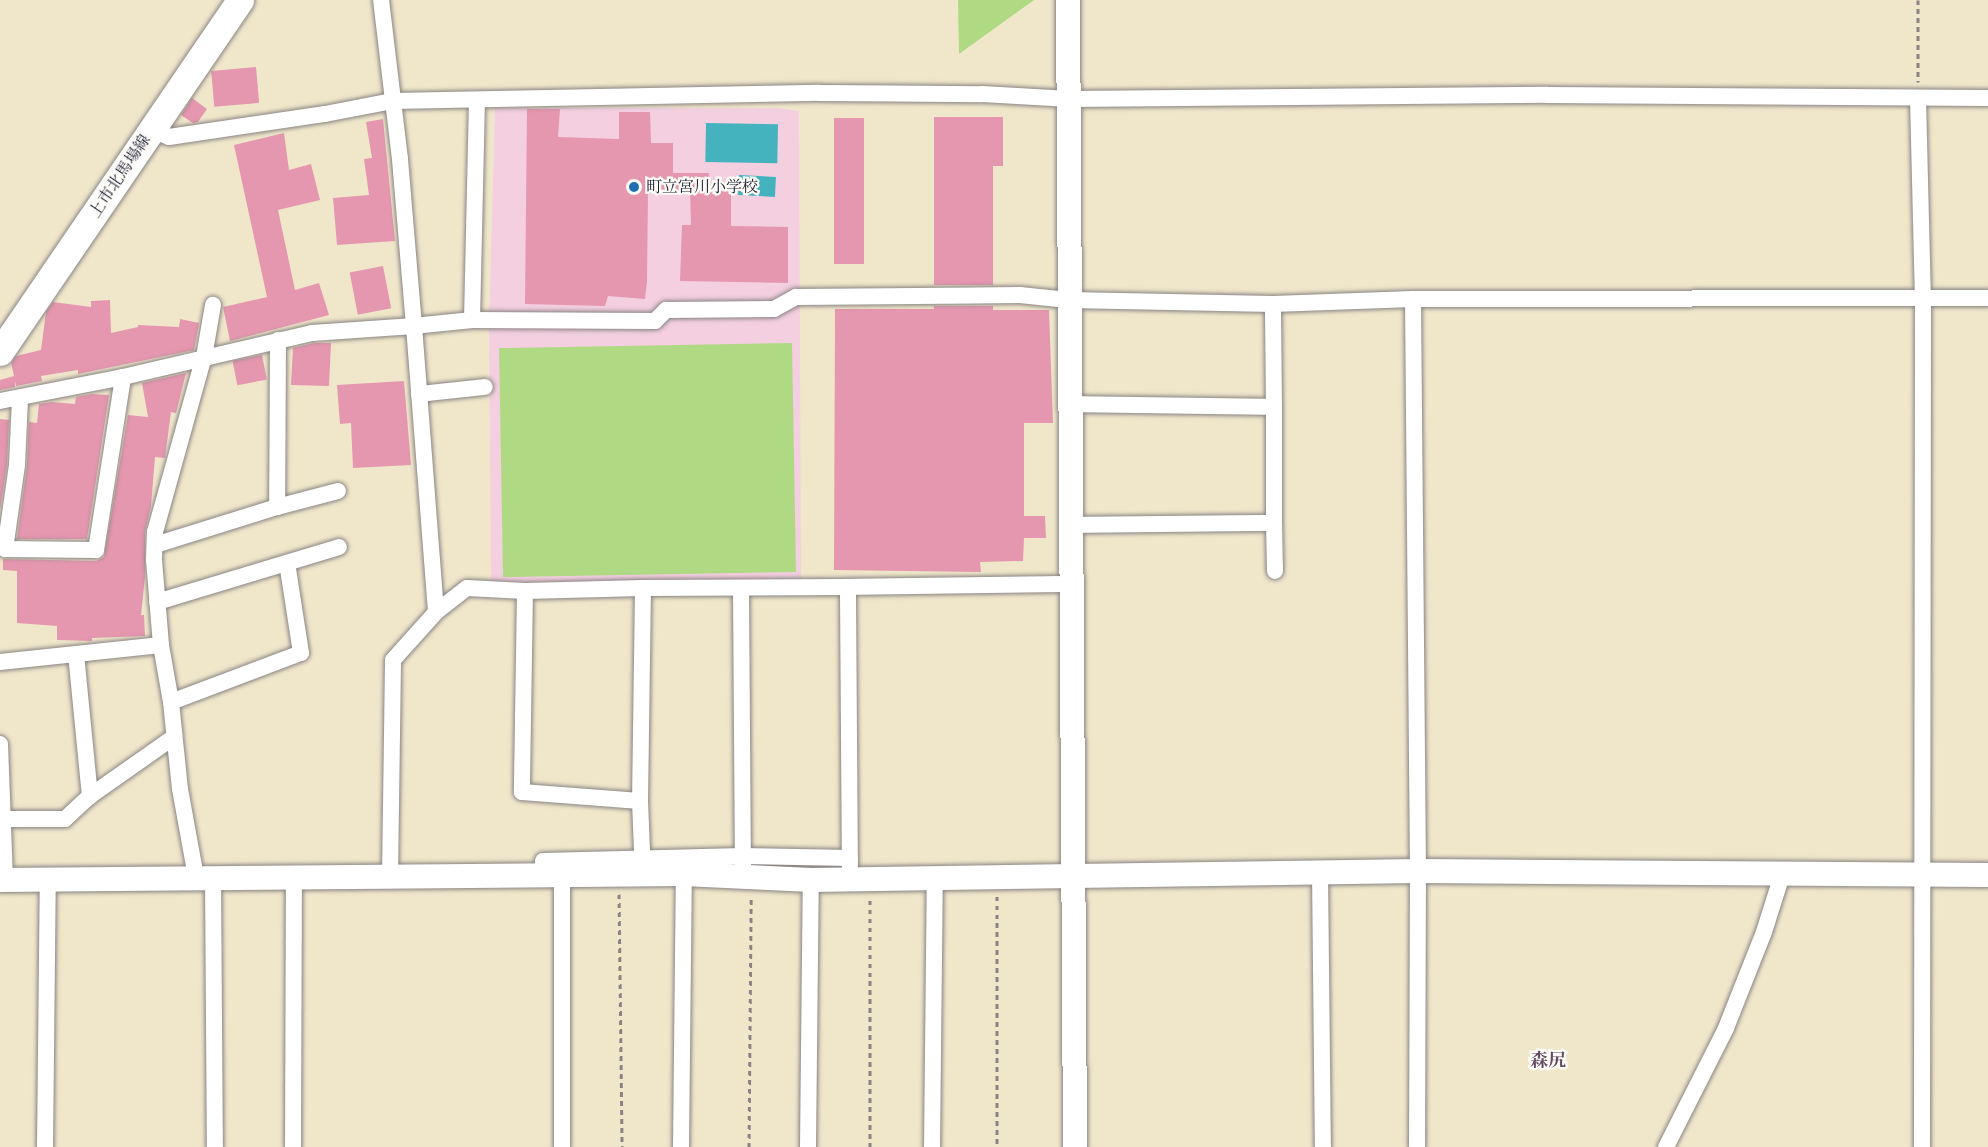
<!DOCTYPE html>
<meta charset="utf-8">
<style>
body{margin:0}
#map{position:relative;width:1988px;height:1147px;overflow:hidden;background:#f0e7cb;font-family:Alegreya,"Noto Serif JP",serif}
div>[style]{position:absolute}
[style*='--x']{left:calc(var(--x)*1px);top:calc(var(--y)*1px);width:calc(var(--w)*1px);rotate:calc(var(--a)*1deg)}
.built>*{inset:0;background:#f3cfe0}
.green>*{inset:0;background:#b0d984;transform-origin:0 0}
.water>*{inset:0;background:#44b3be;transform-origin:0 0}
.building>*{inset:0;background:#e597af;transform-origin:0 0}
.path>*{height:3px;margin-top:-1.5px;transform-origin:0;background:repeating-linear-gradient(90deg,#898483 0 4.5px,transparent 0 9px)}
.roads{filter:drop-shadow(0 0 2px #898483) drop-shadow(0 0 2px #898483)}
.street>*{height:16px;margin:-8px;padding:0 8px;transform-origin:8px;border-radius:8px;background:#fff}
.secondary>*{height:24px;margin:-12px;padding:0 12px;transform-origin:12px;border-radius:12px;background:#fff}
.primary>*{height:27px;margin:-13.5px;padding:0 13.5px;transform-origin:13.5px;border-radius:13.5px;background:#fff}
.dots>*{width:16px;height:16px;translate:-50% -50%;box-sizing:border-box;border:3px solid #fdfcf7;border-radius:50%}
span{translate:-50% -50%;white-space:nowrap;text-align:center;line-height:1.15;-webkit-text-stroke:4.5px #fdfcf7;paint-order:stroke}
.street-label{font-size:16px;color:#22223b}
.poi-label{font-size:16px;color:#22223b}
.left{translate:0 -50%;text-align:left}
.neighbourhood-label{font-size:18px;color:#664b64;font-weight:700}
</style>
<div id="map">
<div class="built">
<i style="clip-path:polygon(495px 108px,778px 108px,799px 111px,801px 580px,491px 582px,489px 328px)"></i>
</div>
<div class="green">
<i style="clip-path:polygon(958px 0,1034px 0,959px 54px)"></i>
<i style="left:792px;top:343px;width:229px;height:293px;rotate:89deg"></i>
</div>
<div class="water">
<i style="left:706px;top:123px;width:72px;height:39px;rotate:1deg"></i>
<i style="left:739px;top:175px;width:37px;height:20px;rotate:3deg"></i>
</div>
<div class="building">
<i style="left:256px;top:67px;width:36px;height:45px;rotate:85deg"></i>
<i style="clip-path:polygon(192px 98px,207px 109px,198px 122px,193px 123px,181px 115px)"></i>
<i style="clip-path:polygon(527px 109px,560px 109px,558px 137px,619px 139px,619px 112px,650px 112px,651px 143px,673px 143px,673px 173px,709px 173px,710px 190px,731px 192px,731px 226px,788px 227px,788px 283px,680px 281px,682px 225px,691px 225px,690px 190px,648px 193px,647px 281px,645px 299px,608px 296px,605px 306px,525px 304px)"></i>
<i style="clip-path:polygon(934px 117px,1003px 117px,1003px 166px,993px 166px,993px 285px,934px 285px)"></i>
<i style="left:834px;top:118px;width:30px;height:146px"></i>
<i style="clip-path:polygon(383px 119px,395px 241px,337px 245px,333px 198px,369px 195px,364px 159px,372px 158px,366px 122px)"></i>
<i style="clip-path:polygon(284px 133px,289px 170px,311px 164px,320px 200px,278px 210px,295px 290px,319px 283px,329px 315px,230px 341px,223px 307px,267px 297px,234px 145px)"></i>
<i style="left:383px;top:266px;width:43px;height:34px;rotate:79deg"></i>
<i style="clip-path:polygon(110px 300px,111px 333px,138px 327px,138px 325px,179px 327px,180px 319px,199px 323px,194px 350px,78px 374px,78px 370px,41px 376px,42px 381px,16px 386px,15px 381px,15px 387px,0 390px,0 380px,14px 376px,11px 363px,16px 356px,41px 350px,46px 312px,53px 302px,91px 307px,91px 301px)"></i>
<i style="clip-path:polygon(934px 306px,993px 306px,993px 310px,1049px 310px,1053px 423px,1024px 423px,1024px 516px,1045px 516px,1046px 538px,1024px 538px,1023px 561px,980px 562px,981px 572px,834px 570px,835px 309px,934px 309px)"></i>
<i style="clip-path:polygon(314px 343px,331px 343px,329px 386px,291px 385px,293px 348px)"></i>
<i style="left:262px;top:355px;width:25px;height:30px;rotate:79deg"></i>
<i style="clip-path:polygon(186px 373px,176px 413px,171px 412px,165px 458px,155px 457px,151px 506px,145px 532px,145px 577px,141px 615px,144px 615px,145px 636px,92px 638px,92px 641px,57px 640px,57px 626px,17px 623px,17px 571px,3px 570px,3px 559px,96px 561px,104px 557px,128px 415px,148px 417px,142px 383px)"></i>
<i style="clip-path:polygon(404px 381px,411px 465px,353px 468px,351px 423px,340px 424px,337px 385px)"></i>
<i style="clip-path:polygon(92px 394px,109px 395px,87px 539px,17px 539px,27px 466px,29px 422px,37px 423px,39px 404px,52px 402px,75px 404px,76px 397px)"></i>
<i style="clip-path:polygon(0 419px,9px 420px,7px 464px,0 510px)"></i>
</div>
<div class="path">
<i style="--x:1918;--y:0;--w:82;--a:90"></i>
<i style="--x:619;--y:894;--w:253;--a:89.3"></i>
<i style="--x:997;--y:896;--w:251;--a:90"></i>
<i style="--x:870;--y:900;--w:247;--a:90"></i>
<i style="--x:749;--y:1147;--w:250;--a:-89.5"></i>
</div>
<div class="roads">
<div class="street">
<i style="--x:1918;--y:98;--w:201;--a:88.6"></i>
<i style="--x:1923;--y:299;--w:848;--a:90.07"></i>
<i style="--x:151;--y:130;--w:19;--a:21"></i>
<i style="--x:169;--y:137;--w:158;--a:-8.4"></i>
<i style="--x:325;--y:114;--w:68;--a:-11"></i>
<i style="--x:392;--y:101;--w:427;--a:-1.1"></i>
<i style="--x:819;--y:93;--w:163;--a:0.4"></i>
<i style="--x:982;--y:94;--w:88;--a:3.3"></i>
<i style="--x:1070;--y:99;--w:477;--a:-0.5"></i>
<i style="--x:1547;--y:95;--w:441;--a:0.4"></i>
<i style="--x:1413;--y:299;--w:572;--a:89.5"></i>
<i style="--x:1418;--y:871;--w:276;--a:90.2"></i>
<i style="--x:472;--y:320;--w:183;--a:0.3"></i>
<i style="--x:655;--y:321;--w:16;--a:-45"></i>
<i style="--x:666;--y:310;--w:108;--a:-0.5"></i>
<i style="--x:774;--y:309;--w:25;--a:-29"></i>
<i style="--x:796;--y:297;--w:224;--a:-0.5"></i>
<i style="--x:1020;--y:295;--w:48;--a:5.9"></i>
<i style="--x:1068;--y:300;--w:205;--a:1.1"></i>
<i style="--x:1273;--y:304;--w:140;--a:-2"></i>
<i style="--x:1413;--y:299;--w:575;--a:-0.1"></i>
<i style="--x:278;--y:340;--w:167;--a:90.3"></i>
<i style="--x:277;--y:507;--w:63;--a:-14.7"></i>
<i style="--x:419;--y:394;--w:66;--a:-6.1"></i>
<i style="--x:20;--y:399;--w:66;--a:92.6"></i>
<i style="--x:17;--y:465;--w:85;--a:98.1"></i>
<i style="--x:5;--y:549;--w:91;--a:0.6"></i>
<i style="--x:96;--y:550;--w:175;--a:-81.1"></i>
<i style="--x:0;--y:401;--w:125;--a:-11"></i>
<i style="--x:123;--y:377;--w:194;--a:-13.1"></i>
<i style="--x:312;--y:333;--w:102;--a:-3.9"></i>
<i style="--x:414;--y:326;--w:168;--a:-94.8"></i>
<i style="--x:400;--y:159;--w:160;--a:-96.8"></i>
<i style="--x:1071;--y:404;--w:203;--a:0.8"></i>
<i style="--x:1274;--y:407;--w:103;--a:-90.6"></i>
<i style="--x:1274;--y:523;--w:48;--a:88.8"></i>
<i style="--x:1071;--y:525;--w:203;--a:-0.6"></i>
<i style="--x:1274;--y:523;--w:116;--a:-90"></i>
<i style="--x:155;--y:545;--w:128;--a:-17.3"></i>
<i style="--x:643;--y:588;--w:205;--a:-0.3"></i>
<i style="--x:741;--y:589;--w:278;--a:89.6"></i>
<i style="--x:525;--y:591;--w:118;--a:-1.5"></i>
<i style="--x:643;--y:588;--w:213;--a:90.8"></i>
<i style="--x:157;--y:602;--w:190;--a:-16.8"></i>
<i style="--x:436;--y:612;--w:39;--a:-38"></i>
<i style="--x:467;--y:588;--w:58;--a:3"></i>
<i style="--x:525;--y:591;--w:201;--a:90.9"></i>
<i style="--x:522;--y:792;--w:118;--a:4.4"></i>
<i style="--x:640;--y:801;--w:74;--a:87.7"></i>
<i style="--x:76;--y:654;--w:143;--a:84.4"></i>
<i style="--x:90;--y:796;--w:103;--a:-35.1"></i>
<i style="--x:0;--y:662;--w:162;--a:-6"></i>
<i style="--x:171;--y:702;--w:139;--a:-20.7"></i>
<i style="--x:301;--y:653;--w:91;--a:-98.8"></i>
<i style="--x:0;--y:744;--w:136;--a:87.9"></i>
<i style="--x:5;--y:819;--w:60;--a:0"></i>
<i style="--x:65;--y:819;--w:34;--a:-43"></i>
<i style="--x:1320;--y:872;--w:275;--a:89.4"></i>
<i style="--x:196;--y:877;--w:89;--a:-100.3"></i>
<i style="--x:180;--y:789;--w:87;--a:-95.9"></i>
<i style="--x:171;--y:702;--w:58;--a:-100"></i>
<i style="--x:161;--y:645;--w:86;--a:-94.7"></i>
<i style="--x:154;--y:559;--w:27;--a:-88"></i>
<i style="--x:155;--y:532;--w:182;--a:-74.4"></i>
<i style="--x:204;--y:357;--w:53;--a:-80.2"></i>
<i style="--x:213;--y:877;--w:270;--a:89.6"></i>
<i style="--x:390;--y:877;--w:217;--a:-89.2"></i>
<i style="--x:393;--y:660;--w:64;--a:-48.1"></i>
<i style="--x:436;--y:612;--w:287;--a:-94.4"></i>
<i style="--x:414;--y:326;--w:58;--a:-5.9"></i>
<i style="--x:472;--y:320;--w:220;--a:-88.7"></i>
<i style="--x:542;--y:877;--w:16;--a:-86"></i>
<i style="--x:543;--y:861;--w:200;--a:-1.4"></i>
<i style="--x:743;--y:856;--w:107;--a:1.1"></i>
<i style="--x:850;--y:880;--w:293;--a:-90.4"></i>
<i style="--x:848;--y:587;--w:224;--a:-0.8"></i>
<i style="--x:45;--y:1147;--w:266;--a:-89.4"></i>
<i style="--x:293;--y:1147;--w:270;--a:-89.8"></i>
<i style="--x:562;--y:1147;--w:270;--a:-90"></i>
<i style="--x:681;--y:1147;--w:273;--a:-89.4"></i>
<i style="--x:808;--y:1147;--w:267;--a:-89.4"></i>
<i style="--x:932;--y:1147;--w:270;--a:-89.4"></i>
<i style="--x:1666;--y:1147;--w:133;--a:-63.2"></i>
<i style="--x:1726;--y:1028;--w:103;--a:-68.4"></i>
<i style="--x:1764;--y:932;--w:60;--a:-72.5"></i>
</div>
<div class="secondary">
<i style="--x:1068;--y:0;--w:1147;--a:89.65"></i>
<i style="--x:0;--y:880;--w:684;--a:-0.5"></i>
<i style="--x:684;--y:874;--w:127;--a:2.7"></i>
<i style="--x:811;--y:880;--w:607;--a:-0.85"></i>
<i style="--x:1418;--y:871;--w:570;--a:0.4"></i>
</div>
<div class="primary">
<i style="--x:0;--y:352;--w:426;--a:-55.7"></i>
</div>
</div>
<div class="dots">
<i style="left:634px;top:187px;background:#1f6fb2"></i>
</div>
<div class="street-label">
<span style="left:120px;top:176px;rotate:-56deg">上市北馬場線</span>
</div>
<div class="poi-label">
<span class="left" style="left:646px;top:187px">町立宮川小学校</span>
</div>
<div class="neighbourhood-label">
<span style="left:1548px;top:1060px">森尻</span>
</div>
</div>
